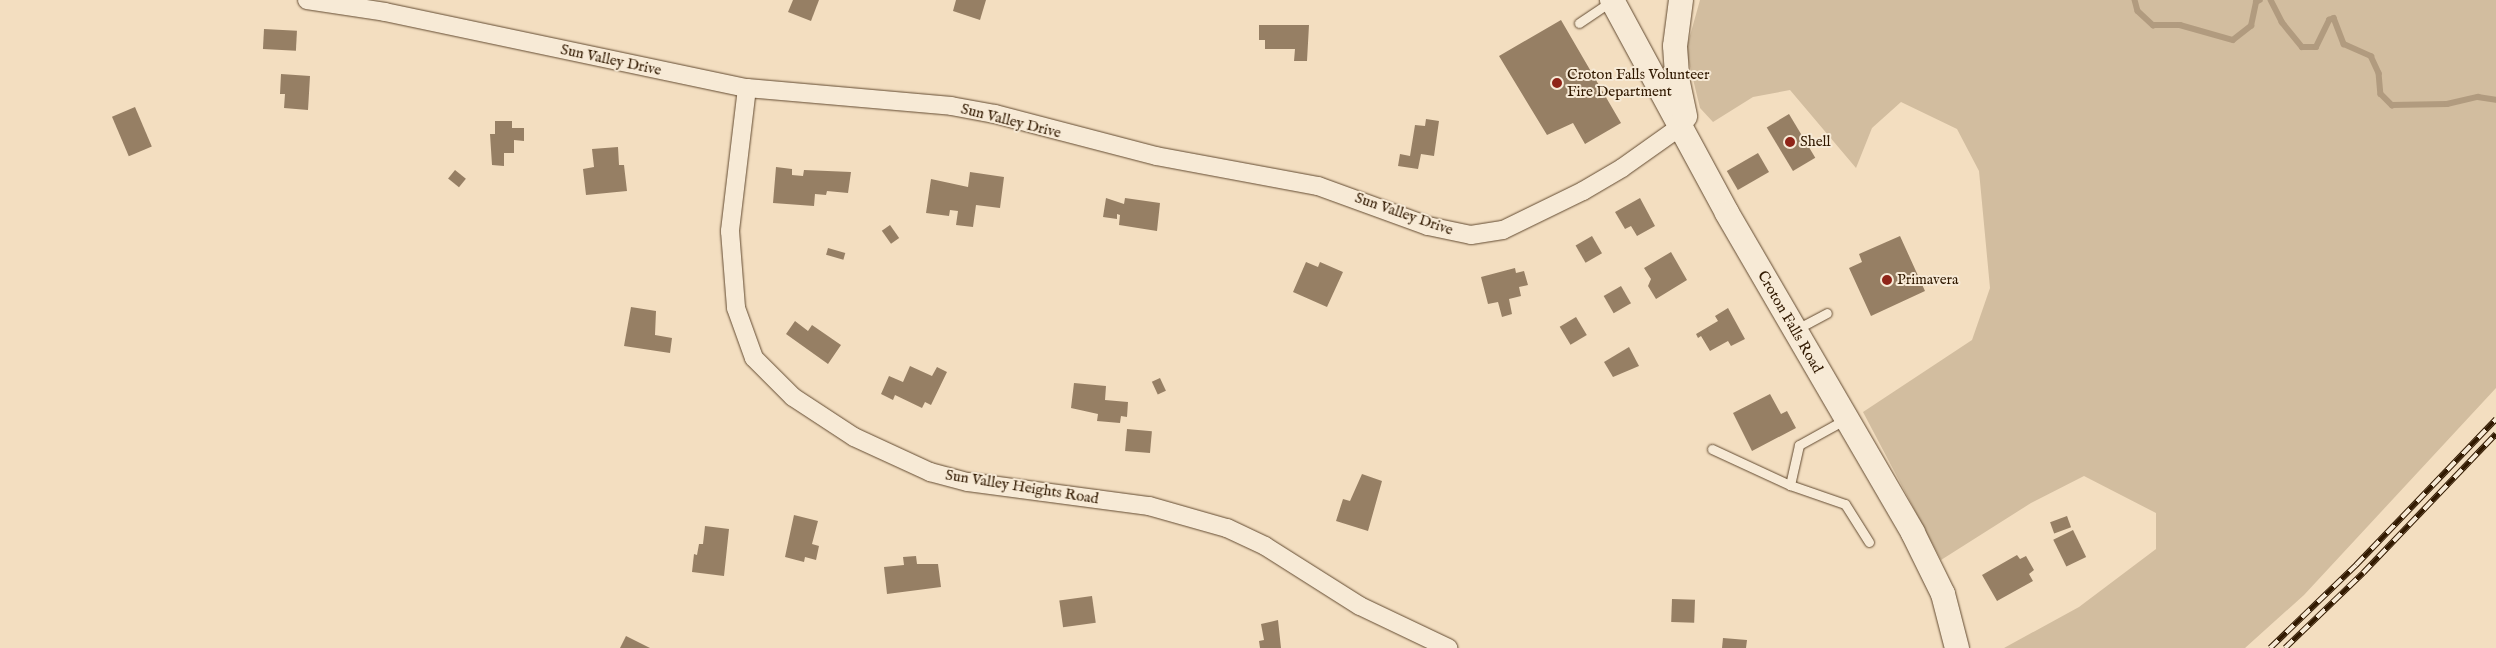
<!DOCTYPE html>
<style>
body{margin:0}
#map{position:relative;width:2496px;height:648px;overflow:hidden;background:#f3dec0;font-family:"IM FELL English",serif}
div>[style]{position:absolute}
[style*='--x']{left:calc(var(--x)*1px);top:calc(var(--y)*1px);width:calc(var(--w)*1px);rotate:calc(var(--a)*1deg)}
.green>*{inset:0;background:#d2bd9f}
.stream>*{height:5.5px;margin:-2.75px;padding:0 2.75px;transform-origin:2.75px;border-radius:2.75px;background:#b19b7f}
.building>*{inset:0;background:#967f64;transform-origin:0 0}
.roads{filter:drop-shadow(0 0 1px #624a30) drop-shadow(0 0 1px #624a30)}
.service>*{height:9px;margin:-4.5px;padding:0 4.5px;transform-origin:4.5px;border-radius:4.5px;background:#f7ead6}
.minor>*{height:18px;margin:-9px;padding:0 9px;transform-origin:9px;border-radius:9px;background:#f7ead6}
.secondary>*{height:24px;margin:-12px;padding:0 12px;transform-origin:12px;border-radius:12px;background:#f7ead6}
.rail>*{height:5.5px;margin-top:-2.75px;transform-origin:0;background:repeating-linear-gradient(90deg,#f7ead6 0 11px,#311900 0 22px);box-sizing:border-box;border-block:1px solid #311900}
.dots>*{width:14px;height:14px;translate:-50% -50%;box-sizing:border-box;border:2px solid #f7ead6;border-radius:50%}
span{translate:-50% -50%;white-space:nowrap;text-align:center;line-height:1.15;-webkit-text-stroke:4px #f7ead6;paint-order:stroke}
.street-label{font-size:15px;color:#311900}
.poi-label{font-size:15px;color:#311900}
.left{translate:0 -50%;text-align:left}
</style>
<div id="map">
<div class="green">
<i style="clip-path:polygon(1700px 0,2496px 0,2496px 388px,2304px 595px,2245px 648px,2004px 648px,2079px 607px,2156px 549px,2156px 513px,2084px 476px,2031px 503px,1941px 560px,1863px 412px,1972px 340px,1990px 288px,1979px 171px,1957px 129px,1901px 102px,1872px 128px,1856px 168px,1790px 90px,1753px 97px,1713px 122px,1700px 108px,1686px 50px)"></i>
</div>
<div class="stream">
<i style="--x:2135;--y:0;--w:11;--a:75"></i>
<i style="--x:2138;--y:11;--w:21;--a:43"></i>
<i style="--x:2153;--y:25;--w:27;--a:0"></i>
<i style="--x:2180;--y:25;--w:55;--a:15.8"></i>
<i style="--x:2233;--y:40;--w:23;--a:-38"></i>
<i style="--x:2251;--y:26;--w:25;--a:-78"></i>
<i style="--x:2256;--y:2;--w:4;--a:-27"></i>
<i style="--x:2271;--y:0;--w:25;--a:63"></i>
<i style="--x:2282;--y:22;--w:32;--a:51"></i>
<i style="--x:2302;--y:47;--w:14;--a:0"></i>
<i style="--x:2316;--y:47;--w:30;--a:-64"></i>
<i style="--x:2329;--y:20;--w:5;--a:-22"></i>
<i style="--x:2334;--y:18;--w:28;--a:69"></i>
<i style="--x:2344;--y:44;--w:30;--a:24"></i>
<i style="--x:2371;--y:56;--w:19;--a:65"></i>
<i style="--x:2379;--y:73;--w:21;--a:85"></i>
<i style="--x:2381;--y:94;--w:16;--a:45"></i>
<i style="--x:2392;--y:105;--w:55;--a:-1"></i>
<i style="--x:2447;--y:104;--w:32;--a:-13"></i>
<i style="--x:2478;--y:97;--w:18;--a:9"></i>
</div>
<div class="building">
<i style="clip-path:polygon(793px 0,819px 0,811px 21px,788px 12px)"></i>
<i style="clip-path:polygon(956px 0,986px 0,980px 20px,953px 11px)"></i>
<i style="clip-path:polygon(1561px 20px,1621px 123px,1585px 144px,1573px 123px,1547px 135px,1499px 56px)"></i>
<i style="clip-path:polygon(1259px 25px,1309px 25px,1307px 61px,1294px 61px,1295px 49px,1265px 49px,1265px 40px,1259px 40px)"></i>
<i style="left:264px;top:29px;width:33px;height:20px;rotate:3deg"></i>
<i style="clip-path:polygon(281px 74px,310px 76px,308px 110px,284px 108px,285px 94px,280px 94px)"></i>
<i style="left:135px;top:107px;width:43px;height:25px;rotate:67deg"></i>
<i style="left:1789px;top:114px;width:51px;height:26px;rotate:59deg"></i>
<i style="clip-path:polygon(1426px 119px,1439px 121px,1434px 156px,1421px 154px,1418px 169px,1398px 166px,1400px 154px,1410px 156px,1415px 125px,1425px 126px)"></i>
<i style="clip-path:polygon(495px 121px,512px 121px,512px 128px,524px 128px,524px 141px,514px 140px,514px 153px,504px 153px,504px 166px,492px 165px,490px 134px,495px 134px)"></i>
<i style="clip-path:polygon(618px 147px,619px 165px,624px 165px,627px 191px,586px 195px,583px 169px,594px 167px,592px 149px)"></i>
<i style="left:1758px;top:153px;width:22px;height:36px;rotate:60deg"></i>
<i style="clip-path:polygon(776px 167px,792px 169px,792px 175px,803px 176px,804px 170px,851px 172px,848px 193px,827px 191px,826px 195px,815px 194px,814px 206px,773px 203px)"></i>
<i style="left:455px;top:170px;width:14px;height:11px;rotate:39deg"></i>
<i style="clip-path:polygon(970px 172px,1004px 177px,1000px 208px,976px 205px,973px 227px,956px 225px,958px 211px,950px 210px,949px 216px,926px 213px,931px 179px,968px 187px)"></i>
<i style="clip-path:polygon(1106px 198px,1124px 204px,1125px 198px,1160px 203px,1157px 231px,1119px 225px,1120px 215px,1117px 214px,1117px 219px,1103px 217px)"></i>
<i style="clip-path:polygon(1640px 198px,1655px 226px,1637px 236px,1631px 226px,1625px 229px,1615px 212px)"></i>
<i style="left:890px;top:225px;width:16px;height:10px;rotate:55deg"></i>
<i style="left:1592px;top:236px;width:20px;height:19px;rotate:60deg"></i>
<i style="clip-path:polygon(1900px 236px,1925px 291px,1871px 316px,1849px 268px,1862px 262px,1859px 254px)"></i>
<i style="left:828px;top:248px;width:18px;height:7px;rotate:16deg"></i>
<i style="clip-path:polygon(1671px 252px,1687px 280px,1656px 299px,1648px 286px,1651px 279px,1644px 268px)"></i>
<i style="clip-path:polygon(1306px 262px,1318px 267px,1320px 262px,1343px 272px,1327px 307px,1293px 292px)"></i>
<i style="clip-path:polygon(1515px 268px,1516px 273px,1524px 271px,1528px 285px,1519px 287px,1521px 296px,1509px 299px,1512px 314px,1502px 317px,1498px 302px,1488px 304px,1481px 277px)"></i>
<i style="left:1621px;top:286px;width:20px;height:20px;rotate:60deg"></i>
<i style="clip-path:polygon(631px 307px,656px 311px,655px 335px,672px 338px,670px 353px,624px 346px)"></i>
<i style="clip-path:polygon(1728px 308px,1745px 339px,1731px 346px,1728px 341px,1710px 351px,1701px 336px,1698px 338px,1696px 334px,1718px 321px,1715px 316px)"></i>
<i style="left:1576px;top:317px;width:21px;height:19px;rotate:59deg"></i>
<i style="clip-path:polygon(795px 321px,808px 331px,812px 325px,841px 345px,828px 364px,786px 334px)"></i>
<i style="clip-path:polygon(1629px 347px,1639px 366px,1613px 377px,1604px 362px)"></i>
<i style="clip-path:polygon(910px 366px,932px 376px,937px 367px,947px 372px,931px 405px,925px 402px,922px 408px,895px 395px,893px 400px,881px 394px,889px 376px,903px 382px)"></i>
<i style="left:1160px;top:378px;width:14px;height:9px;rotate:65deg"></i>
<i style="clip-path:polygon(1074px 383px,1106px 386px,1105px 400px,1128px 402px,1127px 417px,1121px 416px,1120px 423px,1097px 421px,1098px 414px,1071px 408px)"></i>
<i style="clip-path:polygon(1770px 394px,1781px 414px,1787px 411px,1796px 428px,1752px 451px,1733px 413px)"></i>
<i style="left:1127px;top:429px;width:25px;height:22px;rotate:5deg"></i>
<i style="clip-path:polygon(1362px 474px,1382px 481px,1368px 531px,1336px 521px,1343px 499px,1350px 501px)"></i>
<i style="clip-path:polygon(794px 515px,818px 521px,812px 544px,819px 546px,816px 560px,805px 557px,804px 562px,785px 557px)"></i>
<i style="left:2067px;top:516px;width:12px;height:18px;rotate:70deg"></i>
<i style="clip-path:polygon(705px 526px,729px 529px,724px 576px,692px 572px,694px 554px,697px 555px,699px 544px,703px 544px)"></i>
<i style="left:2073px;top:530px;width:30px;height:22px;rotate:64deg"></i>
<i style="clip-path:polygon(2017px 555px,2020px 559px,2026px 556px,2034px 570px,2029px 574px,2033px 581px,1997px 601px,1982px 575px)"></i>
<i style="clip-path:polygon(916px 556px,917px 564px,938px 564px,941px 587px,887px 594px,884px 567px,904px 565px,903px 557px)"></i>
<i style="left:1092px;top:596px;width:27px;height:33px;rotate:82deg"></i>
<i style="left:1672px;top:599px;width:23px;height:23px;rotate:2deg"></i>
<i style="clip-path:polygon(1278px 620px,1281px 648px,1260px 648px,1259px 641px,1264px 640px,1261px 624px)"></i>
<i style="clip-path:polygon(626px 636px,650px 648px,620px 648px)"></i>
<i style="clip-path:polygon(1723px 638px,1747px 640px,1746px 648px,1722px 648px)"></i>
</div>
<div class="roads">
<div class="service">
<i style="--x:1579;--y:23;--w:40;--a:-34"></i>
<i style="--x:1795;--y:330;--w:36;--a:-28"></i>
<i style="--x:1846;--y:419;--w:54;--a:151"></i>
<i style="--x:1799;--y:445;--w:41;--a:102.7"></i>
<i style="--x:1790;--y:485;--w:58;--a:19.1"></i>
<i style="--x:1845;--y:504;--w:45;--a:57.7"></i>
<i style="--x:1712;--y:449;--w:86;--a:24.8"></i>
</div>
<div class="minor">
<i style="--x:307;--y:0;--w:79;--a:8.7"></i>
<i style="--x:385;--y:12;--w:370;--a:11.9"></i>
<i style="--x:747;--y:88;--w:205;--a:5"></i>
<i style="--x:951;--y:106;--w:45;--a:10.3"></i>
<i style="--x:995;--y:114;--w:166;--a:14.6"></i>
<i style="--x:1156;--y:156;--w:165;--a:10.5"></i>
<i style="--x:1318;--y:186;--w:117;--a:20"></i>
<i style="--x:1428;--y:226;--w:44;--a:11.8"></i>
<i style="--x:1471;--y:235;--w:32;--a:-9"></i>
<i style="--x:1503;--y:230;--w:89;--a:-26"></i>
<i style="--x:1583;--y:191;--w:45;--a:-30.5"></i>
<i style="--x:1622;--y:168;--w:72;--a:-35.4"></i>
<i style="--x:747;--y:88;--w:144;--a:96.8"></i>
<i style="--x:730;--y:231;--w:77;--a:85.5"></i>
<i style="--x:736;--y:308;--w:53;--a:70.2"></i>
<i style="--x:754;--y:358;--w:55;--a:45"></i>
<i style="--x:793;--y:397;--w:73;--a:33.3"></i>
<i style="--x:854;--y:437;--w:84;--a:24.7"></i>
<i style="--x:930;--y:472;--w:39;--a:15"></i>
<i style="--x:968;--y:482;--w:183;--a:7.6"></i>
<i style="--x:1149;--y:506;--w:81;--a:15.8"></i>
<i style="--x:1227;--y:528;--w:42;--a:25.3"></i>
<i style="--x:1265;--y:546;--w:112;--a:32.3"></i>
<i style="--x:1360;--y:606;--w:98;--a:25.5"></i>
</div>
<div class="secondary">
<i style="--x:1612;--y:0;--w:242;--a:61.6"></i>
<i style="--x:1727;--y:213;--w:370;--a:59.8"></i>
<i style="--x:1913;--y:533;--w:68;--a:63.8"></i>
<i style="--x:1943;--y:594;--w:56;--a:75.5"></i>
<i style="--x:1681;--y:0;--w:46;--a:97.4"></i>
<i style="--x:1675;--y:46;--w:32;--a:86"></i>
<i style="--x:1677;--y:78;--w:39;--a:78"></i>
</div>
</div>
<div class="rail">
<i style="--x:2270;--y:648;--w:120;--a:-44"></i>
<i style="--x:2356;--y:565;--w:202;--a:-46.2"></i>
<i style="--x:2285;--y:648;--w:108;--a:-43.9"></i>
<i style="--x:2363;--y:573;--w:192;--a:-46.3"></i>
</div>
<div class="dots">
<i style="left:1557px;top:83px;background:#8f2418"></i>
<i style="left:1790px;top:142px;background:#8f2418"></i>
<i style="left:1887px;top:280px;background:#8f2418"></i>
</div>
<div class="street-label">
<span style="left:611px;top:60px;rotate:12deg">Sun Valley Drive</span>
<span style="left:1011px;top:121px;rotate:14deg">Sun Valley Drive</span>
<span style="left:1404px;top:214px;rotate:19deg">Sun Valley Drive</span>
<span style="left:1790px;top:322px;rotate:60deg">Croton Falls Road</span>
<span style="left:1022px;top:487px;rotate:9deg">Sun Valley Heights Road</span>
</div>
<div class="poi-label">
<span class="left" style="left:1567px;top:83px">Croton Falls Volunteer<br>Fire Department</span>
<span class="left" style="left:1800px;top:142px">Shell</span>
<span class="left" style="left:1897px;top:280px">Primavera</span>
</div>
</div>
